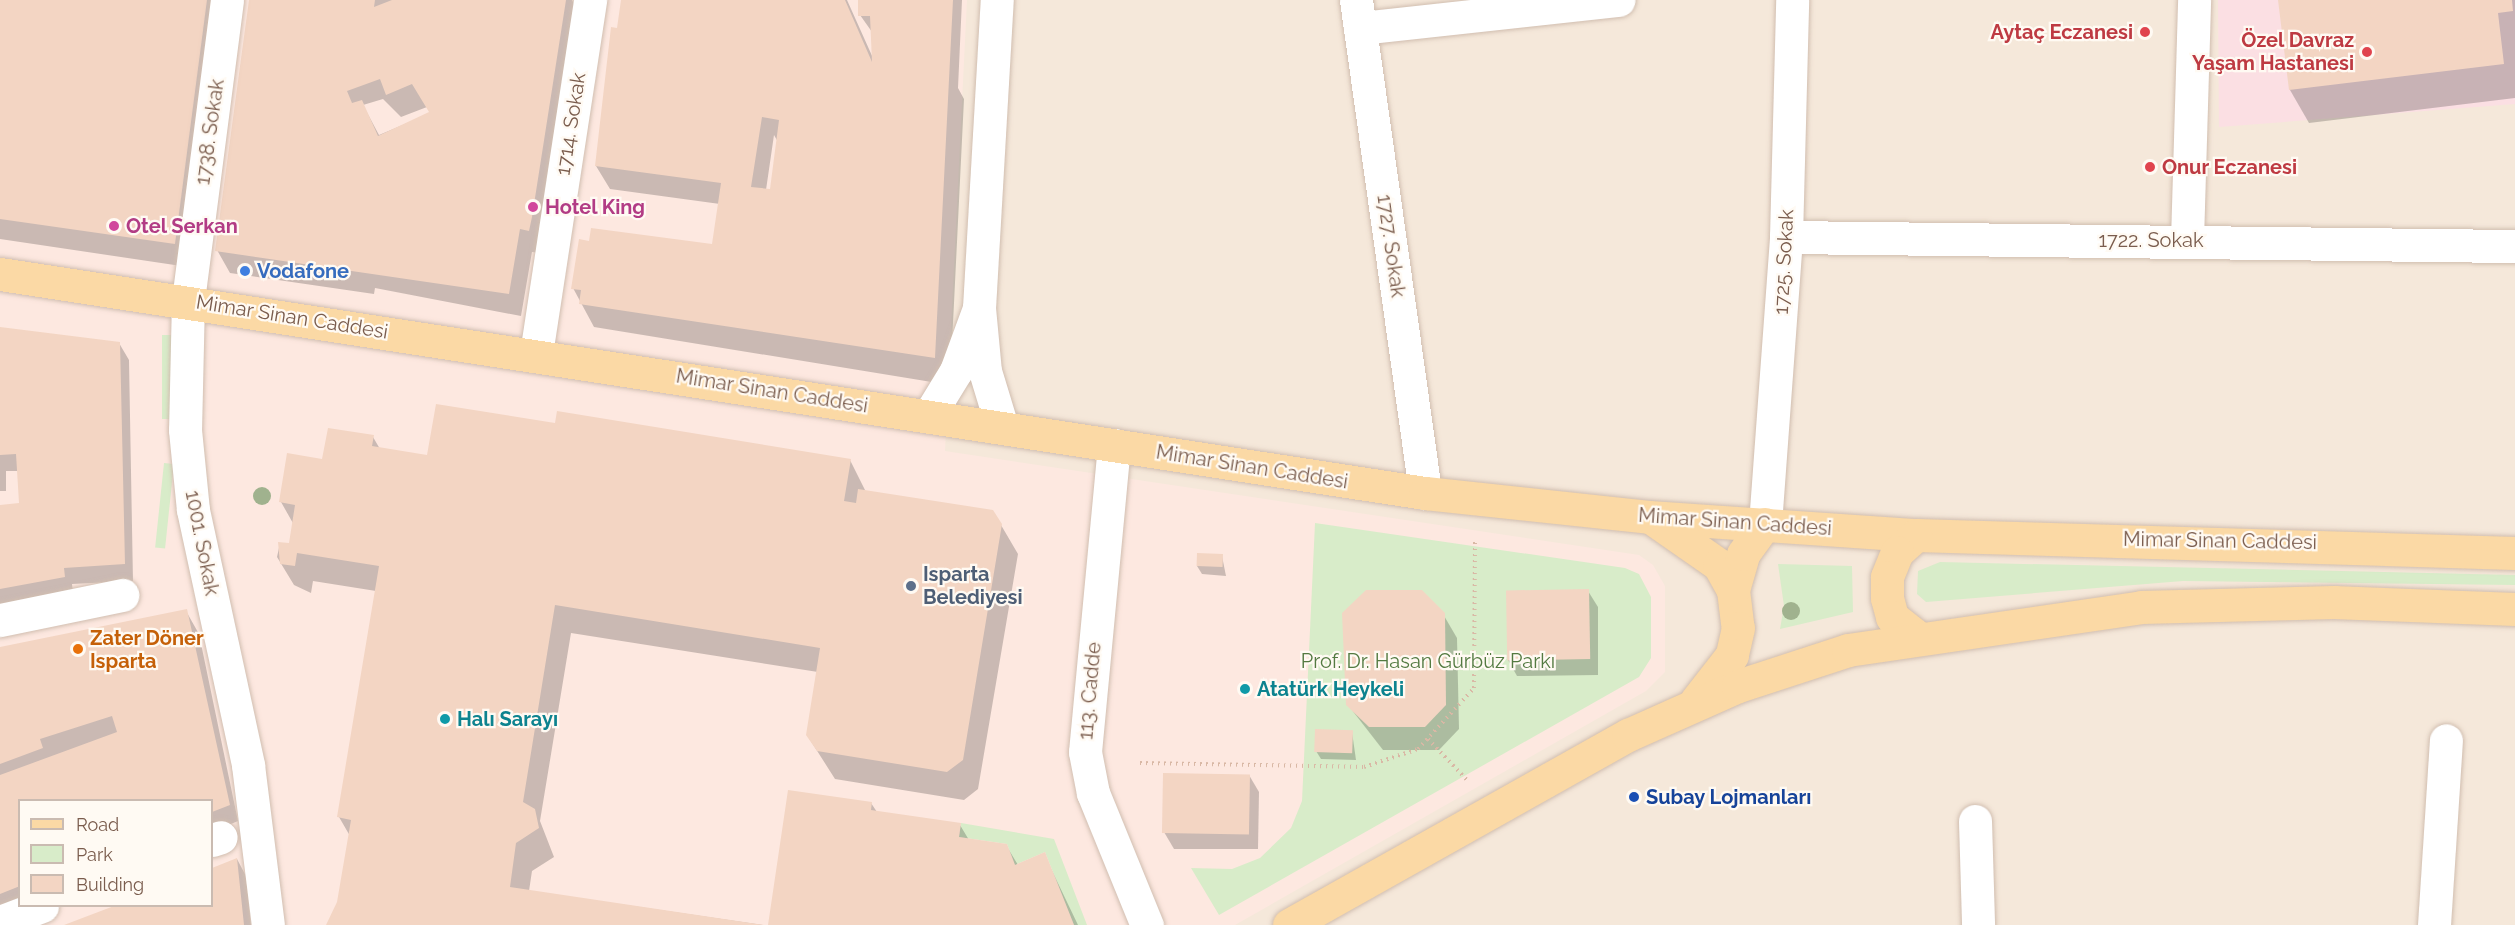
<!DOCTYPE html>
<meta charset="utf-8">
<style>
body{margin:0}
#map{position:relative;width:2515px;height:925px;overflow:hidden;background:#fdf6ec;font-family:Raleway,sans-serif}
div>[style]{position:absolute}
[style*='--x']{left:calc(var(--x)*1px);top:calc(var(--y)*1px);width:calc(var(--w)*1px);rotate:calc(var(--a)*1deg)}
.residential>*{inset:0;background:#f5e8da}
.commercial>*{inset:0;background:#fde8e0}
.medical>*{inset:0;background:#fbdfe3}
.green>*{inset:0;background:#d8ecc9;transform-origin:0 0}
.shadow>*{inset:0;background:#0003}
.building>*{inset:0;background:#f3d5c3;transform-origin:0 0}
.path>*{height:4px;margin-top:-2px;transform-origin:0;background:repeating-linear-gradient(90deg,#d9b8a5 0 1.5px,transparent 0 6px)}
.roads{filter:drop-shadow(0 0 2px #d1beb0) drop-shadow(0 0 2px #d1beb0)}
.minor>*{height:33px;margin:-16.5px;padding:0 16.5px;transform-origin:16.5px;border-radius:16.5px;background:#fff}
.major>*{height:33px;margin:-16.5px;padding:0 16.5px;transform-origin:16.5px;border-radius:16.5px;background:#fbd9a5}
.trees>*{width:18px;height:18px;margin:-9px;border-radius:50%;background:#a0b28e}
.dots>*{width:16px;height:16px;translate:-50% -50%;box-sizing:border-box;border:3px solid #fffaf3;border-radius:50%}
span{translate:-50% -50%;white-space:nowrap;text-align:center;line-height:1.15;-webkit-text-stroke:4.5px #fffaf3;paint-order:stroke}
.health-label{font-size:20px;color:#be3a42;font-weight:700}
.right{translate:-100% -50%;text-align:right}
.left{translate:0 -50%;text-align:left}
.street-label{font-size:20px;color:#7a5c4d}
.hotel-label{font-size:20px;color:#b23c85;font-weight:700}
.shop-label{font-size:20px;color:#366cbe;font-weight:700}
.service-label{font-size:20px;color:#4e5e75;font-weight:700}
.food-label{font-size:20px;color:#c56008;font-weight:700}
.park-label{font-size:20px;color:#537a41}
.culture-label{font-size:20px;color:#0d838f;font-weight:700}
.transit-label{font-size:20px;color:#164399;font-weight:700}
.legend{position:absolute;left:18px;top:799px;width:195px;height:108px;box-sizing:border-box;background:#fffaf3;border:2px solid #cabbb1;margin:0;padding:8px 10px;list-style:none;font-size:18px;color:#7a5c4d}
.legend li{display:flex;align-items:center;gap:12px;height:30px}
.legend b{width:30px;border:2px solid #cabbb1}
</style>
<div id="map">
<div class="residential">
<i style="clip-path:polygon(evenodd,0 0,2515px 0,2515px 925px,0 925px,0 0,20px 800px,212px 800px,212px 906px,20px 906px,20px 800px)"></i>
</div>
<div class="commercial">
<i style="clip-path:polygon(evenodd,0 0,967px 0,945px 451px,1639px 555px,1653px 565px,1665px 586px,1665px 672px,1646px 691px,1235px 925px,0 925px,0 0,20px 800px,212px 800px,212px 906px,20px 906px,20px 800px)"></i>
</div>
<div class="medical">
<i style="clip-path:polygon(2218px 0,2515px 0,2515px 104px,2219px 127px)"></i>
</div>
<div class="green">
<i style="left:162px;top:335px;width:9px;height:84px"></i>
<i style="left:164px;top:463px;width:10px;height:85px;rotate:6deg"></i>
<i style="clip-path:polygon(1315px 523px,1625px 568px,1639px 574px,1651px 597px,1651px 658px,1639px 677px,1219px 915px,1191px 868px,1232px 869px,1260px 858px,1291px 828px,1302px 801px)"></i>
<i style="clip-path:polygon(1940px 562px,2515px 575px,2515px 585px,2183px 581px,1926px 602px,1917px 594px,1918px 571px)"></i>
<i style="clip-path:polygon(1778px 564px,1852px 566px,1853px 612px,1780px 629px,1784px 606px)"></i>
<i style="clip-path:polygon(961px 823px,1054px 839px,1087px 925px,1074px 925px,1045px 852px,1015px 865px,1007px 844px,959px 837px)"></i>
</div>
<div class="shadow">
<i style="clip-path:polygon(0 0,222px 0,188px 267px,0 239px)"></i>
<i style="clip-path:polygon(evenodd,251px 0,572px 0,576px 8px,542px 253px,532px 252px,521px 316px,375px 288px,374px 294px,230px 273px,217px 250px,251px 0,383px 99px,401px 117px,427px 107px,431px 113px,379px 135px,363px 105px,383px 99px)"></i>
<i style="clip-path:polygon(evenodd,623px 0,847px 0,873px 58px,872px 32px,860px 15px,859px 0,962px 0,958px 88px,964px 99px,950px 385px,594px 327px,573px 288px,713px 245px,720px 204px,610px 189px,596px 166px,623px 0,774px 135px,778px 142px,771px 191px,766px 190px,774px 135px)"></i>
<i style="clip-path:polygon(2280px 0,2515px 0,2515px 98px,2309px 123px,2290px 90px)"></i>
<i style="clip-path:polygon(0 328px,119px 343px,129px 360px,133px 581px,72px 584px,73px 593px,0 607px,0 507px,20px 504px,18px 471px,6px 471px,6px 491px,0 491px)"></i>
<i style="clip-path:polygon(556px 425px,850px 460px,866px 492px,1001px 525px,1018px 554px,978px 789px,964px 800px,835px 779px,807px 735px,818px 672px,571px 633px,540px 821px,554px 857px,532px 871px,529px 891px,763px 925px,328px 925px,339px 902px,350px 836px,339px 817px,376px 591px,313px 581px,311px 593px,294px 585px,277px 557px,280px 543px,290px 545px,294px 525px,281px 502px,324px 460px,373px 437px,380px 449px,429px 457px)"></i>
<i style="clip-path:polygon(1222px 556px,1226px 576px,1202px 574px,1197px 566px)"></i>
<i style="clip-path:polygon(1588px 591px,1598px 607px,1598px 675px,1517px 676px,1508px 660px)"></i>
<i style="clip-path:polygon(186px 611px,199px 634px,238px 821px,212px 832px,212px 800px,20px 800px,20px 906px,0 914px,0 649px)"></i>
<i style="clip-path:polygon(1443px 614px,1457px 638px,1459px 729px,1439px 750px,1383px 750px,1348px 705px)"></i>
<i style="clip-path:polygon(1352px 732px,1356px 760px,1321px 759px,1316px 751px)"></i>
<i style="clip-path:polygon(1249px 775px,1259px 792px,1258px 849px,1174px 849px,1164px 832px)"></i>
<i style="clip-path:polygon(871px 803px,877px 812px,960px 825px,969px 840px,1006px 845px,1018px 865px,1044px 854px,1078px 925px,769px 925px)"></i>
<i style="clip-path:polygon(237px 859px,246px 876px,251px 925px,69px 925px,119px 906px,212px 906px,212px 869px)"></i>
</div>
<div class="building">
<i style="clip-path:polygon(0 0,207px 0,175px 244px,0 219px)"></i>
<i style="clip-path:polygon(evenodd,249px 0,375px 0,374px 7px,392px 0,566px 0,532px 217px,529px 231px,520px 229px,509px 294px,215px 251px,249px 0,380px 79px,386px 95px,412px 84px,429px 112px,378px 136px,362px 100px,352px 103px,347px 91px,380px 79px)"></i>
<i style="clip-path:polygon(evenodd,621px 0,845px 0,872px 62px,870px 16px,858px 16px,858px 0,953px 0,935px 358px,579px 304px,581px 290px,571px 289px,579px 239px,589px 241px,591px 228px,712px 244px,721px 183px,595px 166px,611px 27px,617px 28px,621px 0,762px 117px,779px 120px,770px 189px,751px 187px,762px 117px)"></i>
<i style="clip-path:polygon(2278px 0,2512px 0,2513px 11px,2498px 13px,2504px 64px,2289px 90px)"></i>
<i style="clip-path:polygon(0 327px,120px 342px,125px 564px,64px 568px,65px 577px,0 589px,0 505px,19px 503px,16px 454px,0 455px)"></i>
<i style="clip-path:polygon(436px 404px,555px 423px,557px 411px,851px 459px,844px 501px,856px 503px,858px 489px,993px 510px,1002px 524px,963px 760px,947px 772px,817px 751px,806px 735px,820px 648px,555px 605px,523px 802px,535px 809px,539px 828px,516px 843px,510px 887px,764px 925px,326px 925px,337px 902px,351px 820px,337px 817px,379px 566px,297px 553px,295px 566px,280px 564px,278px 542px,289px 543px,295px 505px,279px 502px,287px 453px,322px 459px,328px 428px,374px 435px,372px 446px,427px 455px)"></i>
<i style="left:1197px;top:553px;width:26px;height:13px;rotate:2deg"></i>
<i style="left:1589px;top:589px;width:70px;height:83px;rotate:89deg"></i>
<i style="clip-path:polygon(1366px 590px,1422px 590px,1445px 613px,1446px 705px,1425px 727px,1369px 727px,1346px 705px,1342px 613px)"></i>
<i style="clip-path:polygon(187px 609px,230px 805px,212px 812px,212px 800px,20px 800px,20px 886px,0 894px,0 775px,117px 732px,112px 716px,40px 739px,43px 748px,0 764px,0 647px)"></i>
<i style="left:1315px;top:729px;width:38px;height:23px;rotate:2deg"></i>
<i style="left:1163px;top:773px;width:87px;height:60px;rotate:1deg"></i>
<i style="clip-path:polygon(788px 790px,872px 802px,871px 810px,961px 823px,959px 837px,1007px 844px,1015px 865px,1045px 852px,1074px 925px,768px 925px)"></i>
<i style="clip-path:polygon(237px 858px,244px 925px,64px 925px,114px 906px,212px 906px,212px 868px)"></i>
</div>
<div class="path">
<i style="--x:1428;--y:739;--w:57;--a:46.4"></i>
<i style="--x:1140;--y:763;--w:224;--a:1"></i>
<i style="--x:1364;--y:767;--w:57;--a:-18.4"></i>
<i style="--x:1418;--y:749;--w:83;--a:-47.4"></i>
<i style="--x:1474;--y:688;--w:147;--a:-89.6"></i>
</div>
<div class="roads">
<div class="minor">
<i style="--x:227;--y:0;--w:303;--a:97.4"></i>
<i style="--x:188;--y:300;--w:130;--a:91.3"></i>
<i style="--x:185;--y:430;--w:80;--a:84.3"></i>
<i style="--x:193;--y:510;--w:261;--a:77.8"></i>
<i style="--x:248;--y:765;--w:161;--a:82.9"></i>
<i style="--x:1356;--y:0;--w:498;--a:82"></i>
<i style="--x:1360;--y:28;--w:260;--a:-6.2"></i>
<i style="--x:1786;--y:237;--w:729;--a:0.71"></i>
<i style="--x:2187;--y:240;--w:240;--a:-88.3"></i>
<i style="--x:979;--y:308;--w:309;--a:-86.7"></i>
<i style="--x:536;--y:354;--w:358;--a:-81.3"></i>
<i style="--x:929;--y:415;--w:52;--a:-58.5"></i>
<i style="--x:956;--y:371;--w:67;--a:-69.9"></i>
<i style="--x:979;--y:308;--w:63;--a:84.6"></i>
<i style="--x:985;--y:371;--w:59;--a:73.1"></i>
<i style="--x:1114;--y:445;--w:308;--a:95.4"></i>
<i style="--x:1085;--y:752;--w:42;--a:79"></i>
<i style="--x:1093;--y:793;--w:143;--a:67.8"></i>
<i style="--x:1765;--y:524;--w:288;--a:-85.8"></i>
<i style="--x:1786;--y:237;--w:237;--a:-88.5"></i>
<i style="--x:0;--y:620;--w:125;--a:-11.6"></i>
<i style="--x:1975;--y:821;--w:104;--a:88.3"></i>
<i style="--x:212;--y:840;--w:9;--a:-18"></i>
<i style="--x:0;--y:922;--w:45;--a:-20.9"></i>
<i style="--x:2434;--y:925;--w:185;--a:-86.3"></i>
</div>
<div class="major">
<i style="--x:0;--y:274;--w:1442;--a:8.74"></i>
<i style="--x:1425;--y:493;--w:225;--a:6.1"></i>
<i style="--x:1649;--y:517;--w:268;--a:3.9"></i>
<i style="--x:1916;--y:535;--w:599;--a:1.72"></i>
<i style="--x:1656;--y:521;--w:77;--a:34.9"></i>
<i style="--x:1719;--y:565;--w:29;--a:61"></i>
<i style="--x:1733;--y:590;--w:38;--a:83"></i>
<i style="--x:1738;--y:628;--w:28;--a:103"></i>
<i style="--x:1732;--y:655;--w:58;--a:128"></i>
<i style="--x:1916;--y:535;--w:25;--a:138"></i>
<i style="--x:1897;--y:552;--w:27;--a:112"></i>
<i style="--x:1887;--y:577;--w:21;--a:90"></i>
<i style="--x:1887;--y:598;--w:20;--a:75"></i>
<i style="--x:1892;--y:617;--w:34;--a:38"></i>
<i style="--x:1733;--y:590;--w:37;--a:-74"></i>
<i style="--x:1743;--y:554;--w:37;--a:-54"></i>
<i style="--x:1289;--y:925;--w:389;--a:-29.3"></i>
<i style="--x:1628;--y:735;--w:120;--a:-24"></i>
<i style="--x:1738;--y:686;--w:116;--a:-18.1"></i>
<i style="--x:1848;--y:650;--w:296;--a:-8.3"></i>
<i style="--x:2141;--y:607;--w:193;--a:-1.5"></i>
<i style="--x:2334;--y:602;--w:181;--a:2.2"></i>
</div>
</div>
<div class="trees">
<i style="left:262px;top:496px"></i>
<i style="left:1791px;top:611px"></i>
</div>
<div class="dots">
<i style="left:2145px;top:32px;background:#e0444e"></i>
<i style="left:2367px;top:52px;background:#e0444e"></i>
<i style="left:2150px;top:167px;background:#e0444e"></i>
<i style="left:533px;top:207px;background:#d1479c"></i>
<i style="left:114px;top:226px;background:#d1479c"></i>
<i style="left:245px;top:271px;background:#3f7fe0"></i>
<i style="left:911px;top:586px;background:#5c6f8a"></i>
<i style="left:78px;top:649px;background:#e8710a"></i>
<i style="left:1245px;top:689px;background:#0f9aa8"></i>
<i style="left:445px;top:719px;background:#0f9aa8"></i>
<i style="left:1634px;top:797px;background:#1a4fb4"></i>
</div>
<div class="health-label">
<span class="right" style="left:2133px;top:32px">Aytaç Eczanesi</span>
<span class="right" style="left:2354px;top:52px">Özel Davraz<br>Yaşam Hastanesi</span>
<span class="left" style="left:2162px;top:167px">Onur Eczanesi</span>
</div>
<div class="street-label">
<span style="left:571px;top:124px;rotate:-81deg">1714. Sokak</span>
<span style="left:210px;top:132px;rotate:-82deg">1738. Sokak</span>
<span style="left:2151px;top:240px">1722. Sokak</span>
<span style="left:1391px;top:246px;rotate:82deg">1727. Sokak</span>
<span style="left:1784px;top:262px;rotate:-87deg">1725. Sokak</span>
<span style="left:292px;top:317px;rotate:9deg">Mimar Sinan Caddesi</span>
<span style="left:772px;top:391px;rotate:9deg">Mimar Sinan Caddesi</span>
<span style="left:1252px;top:467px;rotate:9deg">Mimar Sinan Caddesi</span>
<span style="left:1735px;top:522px;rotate:4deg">Mimar Sinan Caddesi</span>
<span style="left:2220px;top:541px;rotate:1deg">Mimar Sinan Caddesi</span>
<span style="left:202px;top:543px;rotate:79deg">1001. Sokak</span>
<span style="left:1090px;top:691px;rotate:-85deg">113. Cadde</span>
</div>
<div class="hotel-label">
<span class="left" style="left:545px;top:207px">Hotel King</span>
<span class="left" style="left:126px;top:226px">Otel Serkan</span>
</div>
<div class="shop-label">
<span class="left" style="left:257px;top:271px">Vodafone</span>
</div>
<div class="service-label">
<span class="left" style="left:923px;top:586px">Isparta<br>Belediyesi</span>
</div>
<div class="food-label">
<span class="left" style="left:90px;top:650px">Zater Döner<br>Isparta</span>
</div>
<div class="park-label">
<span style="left:1428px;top:661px">Prof. Dr. Hasan Gürbüz Parkı</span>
</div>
<div class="culture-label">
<span class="left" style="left:1257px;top:689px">Atatürk Heykeli</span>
<span class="left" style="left:457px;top:719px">Halı Sarayı</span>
</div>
<div class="transit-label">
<span class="left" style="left:1646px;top:797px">Subay Lojmanları</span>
</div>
<ul class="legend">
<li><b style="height:8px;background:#fbd9a5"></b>Road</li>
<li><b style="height:16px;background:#d8ecc9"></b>Park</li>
<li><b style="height:16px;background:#f3d5c3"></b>Building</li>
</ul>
</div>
